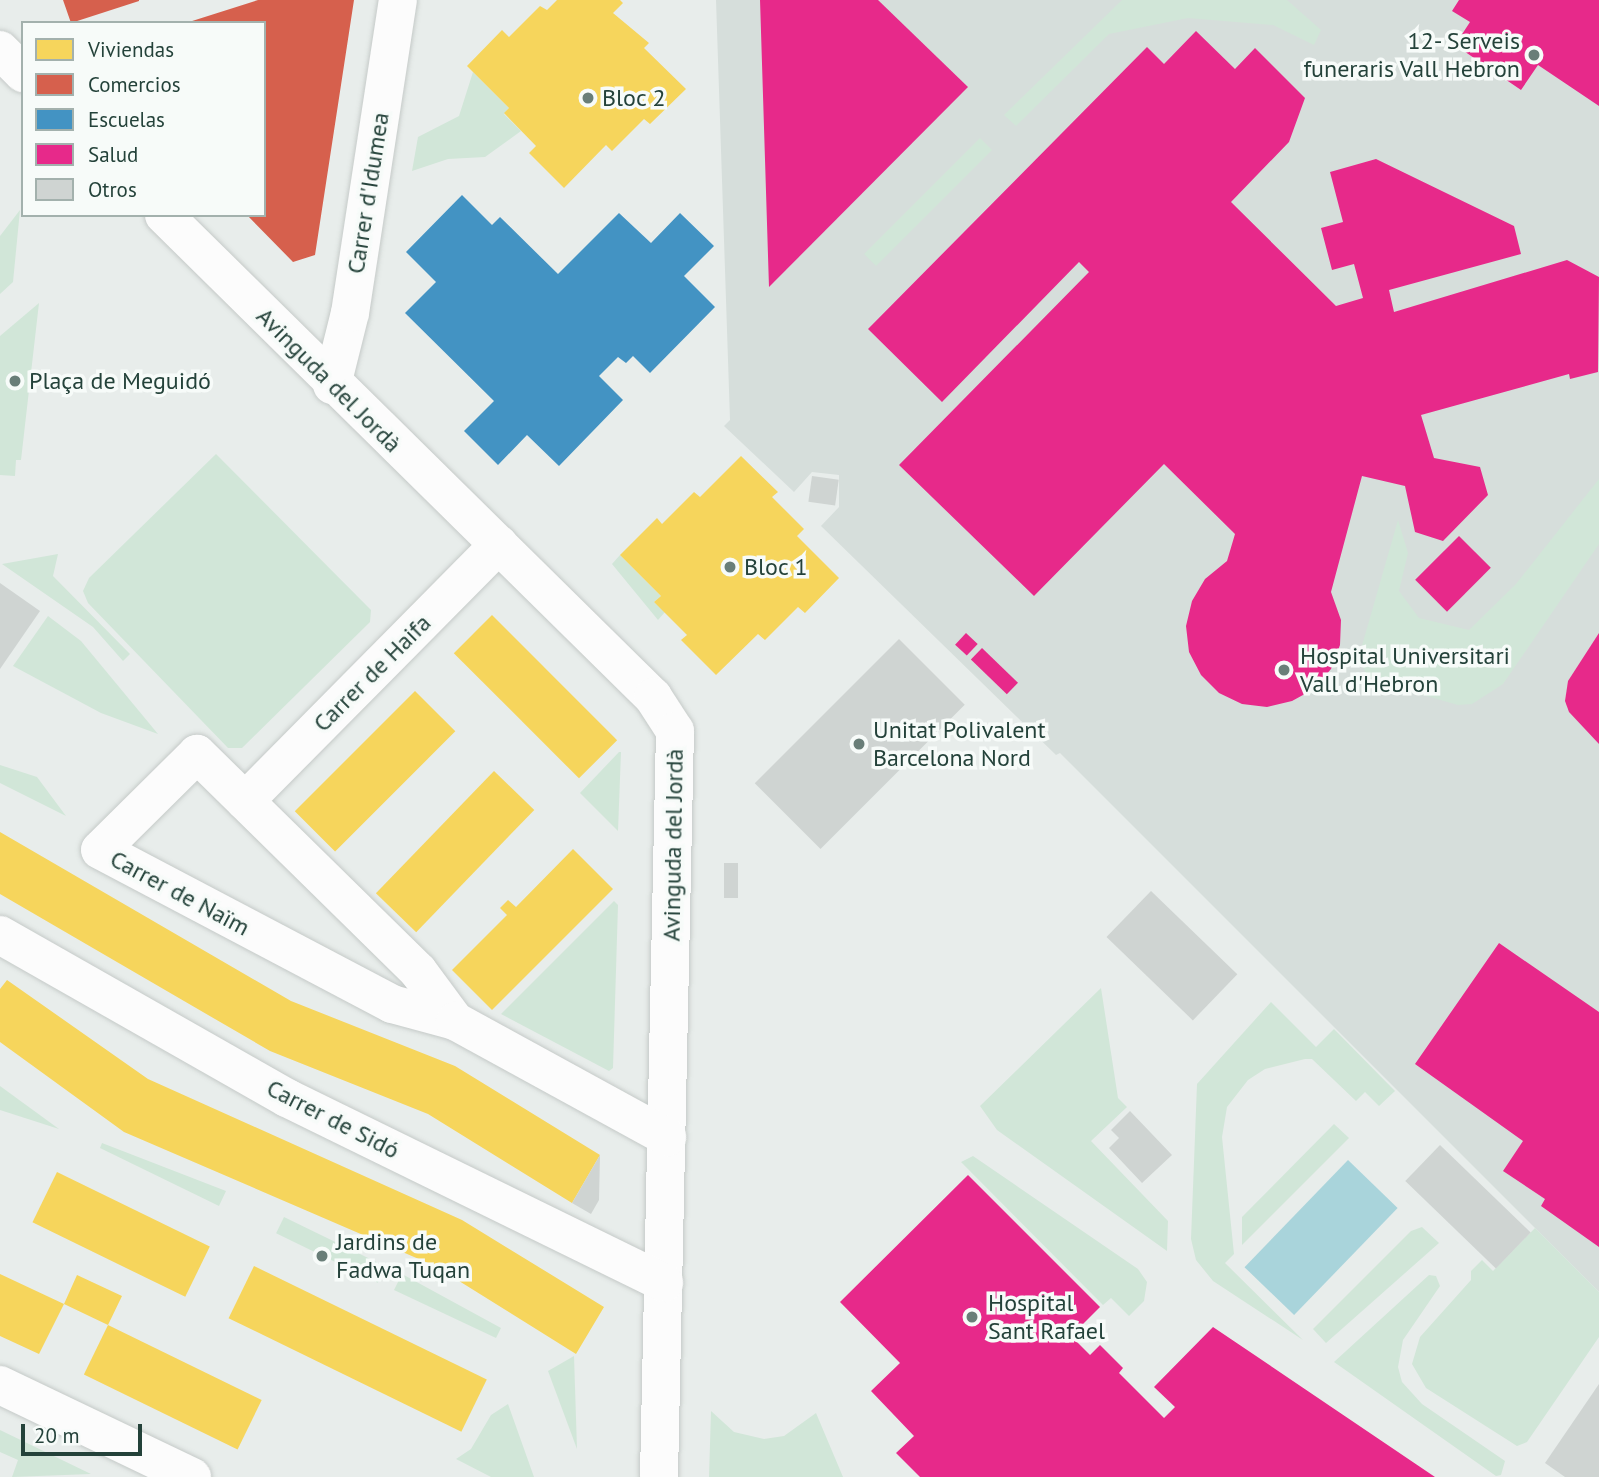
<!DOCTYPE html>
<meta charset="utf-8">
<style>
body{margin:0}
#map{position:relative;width:1599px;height:1477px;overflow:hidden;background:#e8edeb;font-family:"PT Sans",sans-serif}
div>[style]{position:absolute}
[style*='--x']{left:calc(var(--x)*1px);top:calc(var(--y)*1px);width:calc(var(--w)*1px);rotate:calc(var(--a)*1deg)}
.built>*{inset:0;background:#d6dedb}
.green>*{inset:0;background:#d1e6d8;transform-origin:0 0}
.water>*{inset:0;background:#a9d4db;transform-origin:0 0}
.homes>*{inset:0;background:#f6d55c;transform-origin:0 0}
.shops>*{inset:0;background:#d6604d}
.schools>*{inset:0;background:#4393c3}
.health>*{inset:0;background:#e7298a;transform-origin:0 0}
.building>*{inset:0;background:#cfd4d2;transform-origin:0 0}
.roads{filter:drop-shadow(0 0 2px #c5cac8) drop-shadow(0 0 2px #c5cac8)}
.minor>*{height:38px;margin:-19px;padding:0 19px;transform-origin:19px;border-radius:19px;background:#fcfcfc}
.dots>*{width:19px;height:19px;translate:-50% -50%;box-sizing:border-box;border:4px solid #f7fbf9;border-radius:50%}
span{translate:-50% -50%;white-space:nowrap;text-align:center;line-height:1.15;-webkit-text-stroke:7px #f7fbf9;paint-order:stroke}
.poi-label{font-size:24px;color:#24423a}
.right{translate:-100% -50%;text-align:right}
.left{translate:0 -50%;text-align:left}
.street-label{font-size:24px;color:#24423a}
.legend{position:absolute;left:21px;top:21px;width:245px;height:196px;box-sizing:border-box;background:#f7fbf9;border:2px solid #a3b1ad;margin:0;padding:9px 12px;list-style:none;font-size:21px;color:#24423a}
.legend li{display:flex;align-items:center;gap:14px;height:35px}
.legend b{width:35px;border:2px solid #a3b1ad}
.scale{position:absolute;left:21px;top:1424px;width:121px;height:32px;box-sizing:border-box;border:4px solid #24423a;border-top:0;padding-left:9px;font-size:21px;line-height:24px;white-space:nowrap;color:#24423a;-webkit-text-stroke:5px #f7fbf9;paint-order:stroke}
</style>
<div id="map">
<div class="built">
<i style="clip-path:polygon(716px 0,1599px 0,1599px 1292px,1060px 753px,1056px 755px,821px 526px,839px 507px,839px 475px,812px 472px,794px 492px,724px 426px,730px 420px)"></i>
</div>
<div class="green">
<i style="clip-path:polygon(1122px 0,1287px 0,1321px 30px,1314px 45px,1273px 25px,1188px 18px,1109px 34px,1016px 126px,1004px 115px)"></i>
<i style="clip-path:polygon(473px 72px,509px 108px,504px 114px,521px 131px,485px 157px,448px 159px,412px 171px,418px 137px,459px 116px)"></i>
<i style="left:980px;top:138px;width:17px;height:164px;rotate:45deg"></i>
<i style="clip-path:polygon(20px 210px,13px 282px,0 294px,0 236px)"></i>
<i style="clip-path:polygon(39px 303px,21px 460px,16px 460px,15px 476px,0 475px,0 336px)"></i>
<i style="clip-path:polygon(216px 454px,371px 610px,370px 622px,242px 748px,228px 748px,88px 603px,83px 591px,89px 578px)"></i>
<i style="clip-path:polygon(1599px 479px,1599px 544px,1503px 684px,1472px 704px,1458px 705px,1381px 683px,1366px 674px,1359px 656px,1398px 520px,1408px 553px,1399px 591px,1419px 618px,1469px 630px,1516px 584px)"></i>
<i style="clip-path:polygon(58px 554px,53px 576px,130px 654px,123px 661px,93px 627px,2px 564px)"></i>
<i style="clip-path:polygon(620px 555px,661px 596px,654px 602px,665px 612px,658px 620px,612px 564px)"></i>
<i style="clip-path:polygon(48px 616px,81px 641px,158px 734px,101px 713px,13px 666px)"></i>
<i style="clip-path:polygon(619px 752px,621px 752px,618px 831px,580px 793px)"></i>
<i style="clip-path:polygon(0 765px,37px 777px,66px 816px,0 783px)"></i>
<i style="clip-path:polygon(614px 901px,618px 905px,613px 1068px,609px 1071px,501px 1014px)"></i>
<i style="clip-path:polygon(1101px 988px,1118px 1098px,1127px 1107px,1091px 1141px,1168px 1221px,1167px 1251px,997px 1130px,980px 1106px)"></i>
<i style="clip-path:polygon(1271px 1002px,1316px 1047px,1334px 1029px,1395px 1091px,1379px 1106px,1365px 1092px,1356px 1101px,1312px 1059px,1305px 1059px,1265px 1069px,1248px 1080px,1227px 1107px,1222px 1137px,1234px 1254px,1225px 1263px,1303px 1340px,1213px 1281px,1196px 1260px,1191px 1239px,1197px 1084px)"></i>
<i style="clip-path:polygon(0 1086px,59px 1129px,0 1110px)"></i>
<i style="clip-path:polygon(1334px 1124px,1349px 1138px,1242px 1245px,1242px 1217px)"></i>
<i style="clip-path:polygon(102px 1143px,226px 1191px,219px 1206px,100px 1148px)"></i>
<i style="clip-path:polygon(973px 1156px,1138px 1269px,1147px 1282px,1144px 1301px,1129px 1316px,1111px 1298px,1103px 1305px,961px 1162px)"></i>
<i style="left:284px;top:1217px;width:113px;height:18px;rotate:26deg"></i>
<i style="clip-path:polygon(1422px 1227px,1439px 1243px,1326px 1343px,1313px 1329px,1411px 1231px)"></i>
<i style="clip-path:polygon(1535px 1228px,1599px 1292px,1599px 1337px,1527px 1442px,1517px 1446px,1426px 1388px,1412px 1364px,1420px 1337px,1471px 1280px,1471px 1271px,1482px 1260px,1493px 1271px)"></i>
<i style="clip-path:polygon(402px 1274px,501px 1328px,496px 1338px,394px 1290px)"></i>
<i style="clip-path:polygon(1429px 1275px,1436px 1276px,1440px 1286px,1403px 1340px,1398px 1367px,1402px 1382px,1422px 1404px,1505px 1461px,1501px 1475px,1496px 1476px,1334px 1362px)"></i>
<i style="clip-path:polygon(574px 1356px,577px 1449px,548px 1371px)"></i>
<i style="clip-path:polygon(508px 1404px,534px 1477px,491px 1477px,456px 1459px,471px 1449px,491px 1415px)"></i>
<i style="clip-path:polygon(711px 1411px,734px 1432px,764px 1439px,784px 1436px,816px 1413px,843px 1477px,709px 1477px)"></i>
<i style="clip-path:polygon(0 1430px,91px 1474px,12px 1477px,18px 1460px,0 1452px)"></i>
</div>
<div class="water">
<i style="left:1348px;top:1160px;width:69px;height:149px;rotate:44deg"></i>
</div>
<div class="homes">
<i style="clip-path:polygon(557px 0,620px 0,623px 3px,613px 13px,649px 43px,644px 48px,686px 89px,650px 124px,644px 119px,612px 151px,606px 145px,564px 188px,529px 153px,536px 146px,504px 113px,509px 108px,467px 66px,502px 30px,509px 37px,540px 6px,547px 10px)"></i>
<i style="clip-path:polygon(741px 456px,778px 492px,772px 497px,804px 529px,797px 536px,839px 578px,805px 613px,798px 607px,765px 640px,758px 634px,716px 675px,681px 640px,687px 635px,654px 602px,661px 596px,620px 555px,657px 518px,662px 524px,694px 492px,700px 497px)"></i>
<i style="left:492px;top:615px;width:177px;height:54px;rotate:45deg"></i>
<i style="left:415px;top:691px;width:57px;height:170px;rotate:45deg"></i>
<i style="left:494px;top:771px;width:56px;height:170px;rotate:44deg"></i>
<i style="clip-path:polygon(0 832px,291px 1001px,455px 1066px,600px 1155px,572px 1203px,428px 1114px,270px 1051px,0 894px)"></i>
<i style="clip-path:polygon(573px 849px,613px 889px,492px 1010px,452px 970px,507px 915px,500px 908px,508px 900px,516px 907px)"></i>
<i style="clip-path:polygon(7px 980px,148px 1079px,462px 1220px,604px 1307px,576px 1354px,435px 1266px,124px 1132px,0 1042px,0 989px)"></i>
<i style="left:57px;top:1172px;width:170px;height:56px;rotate:26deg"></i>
<i style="left:254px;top:1266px;width:259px;height:58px;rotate:26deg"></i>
<i style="clip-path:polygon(0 1274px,64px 1304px,77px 1275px,122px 1296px,108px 1325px,64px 1304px,39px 1354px,0 1336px)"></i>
<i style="left:108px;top:1325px;width:171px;height:55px;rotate:26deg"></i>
</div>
<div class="shops">
<i style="clip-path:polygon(63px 0,139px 0,139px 1px,71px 23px)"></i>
<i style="clip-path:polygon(258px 0,354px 0,315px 255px,293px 262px,247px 215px,264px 215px,264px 23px,189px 22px)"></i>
</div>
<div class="schools">
<i style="clip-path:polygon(462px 195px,492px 225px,500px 217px,558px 274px,619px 213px,651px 243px,680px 213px,714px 246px,684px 276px,715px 307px,650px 373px,633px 356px,626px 363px,618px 357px,599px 376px,623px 400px,559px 466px,527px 435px,498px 465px,464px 431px,494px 401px,405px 313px,436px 282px,406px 252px)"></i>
</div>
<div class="health">
<i style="clip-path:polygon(760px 0,878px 0,968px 87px,769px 287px)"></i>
<i style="clip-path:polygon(1459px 0,1599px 0,1599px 106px,1538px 65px,1521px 90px,1455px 45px,1470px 22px,1452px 11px)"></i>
<i style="clip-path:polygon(1196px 31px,1235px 69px,1255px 48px,1305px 98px,1289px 142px,1231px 202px,1336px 306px,1363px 298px,1354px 264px,1332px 270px,1321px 228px,1343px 222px,1330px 172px,1376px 159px,1514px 226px,1521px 254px,1389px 290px,1394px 312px,1567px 260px,1599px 277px,1598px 372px,1570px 379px,1569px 374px,1421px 415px,1434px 458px,1480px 467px,1488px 495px,1443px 541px,1415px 532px,1405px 486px,1362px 476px,1331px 592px,1341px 620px,1340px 645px,1331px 669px,1314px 689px,1292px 701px,1267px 707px,1242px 704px,1219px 693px,1201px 675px,1189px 652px,1186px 626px,1192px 601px,1205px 579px,1227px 561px,1235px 534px,1164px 464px,1034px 596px,899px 465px,1089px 272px,1079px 262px,942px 402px,868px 329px,1147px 47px,1164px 64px)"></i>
<i style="left:1459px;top:536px;width:45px;height:62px;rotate:45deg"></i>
<i style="left:966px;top:633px;width:16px;height:16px;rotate:43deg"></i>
<i style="clip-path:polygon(1599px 633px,1599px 744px,1569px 712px,1565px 701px,1568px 681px)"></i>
<i style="left:982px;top:648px;width:50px;height:16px;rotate:44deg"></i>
<i style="clip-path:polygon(1499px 943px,1599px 1012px,1599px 1247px,1541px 1206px,1545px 1199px,1503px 1171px,1523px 1141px,1415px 1064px)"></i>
<i style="clip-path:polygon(968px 1175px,1100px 1307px,1071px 1336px,1090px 1355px,1100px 1345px,1123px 1368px,1119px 1373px,1164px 1418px,1175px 1407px,1154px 1387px,1213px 1327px,1435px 1477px,920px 1477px,896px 1453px,914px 1436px,871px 1391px,900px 1363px,840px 1302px)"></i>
</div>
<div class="building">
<i style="left:812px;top:476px;width:27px;height:26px;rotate:8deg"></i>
<i style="clip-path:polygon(0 583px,40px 611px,0 669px)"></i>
<i style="left:899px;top:639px;width:93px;height:204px;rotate:45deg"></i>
<i style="left:724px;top:863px;width:14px;height:35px"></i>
<i style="left:1151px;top:891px;width:120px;height:64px;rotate:44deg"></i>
<i style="clip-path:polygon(1130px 1111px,1172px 1155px,1142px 1183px,1109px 1148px,1119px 1138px,1111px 1130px)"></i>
<i style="left:1440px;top:1145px;width:126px;height:50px;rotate:44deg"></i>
<i style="clip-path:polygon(600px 1155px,599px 1200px,591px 1214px,572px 1203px)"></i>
<i style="clip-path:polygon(1599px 1384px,1599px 1477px,1565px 1477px,1545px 1463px)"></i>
</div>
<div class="roads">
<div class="minor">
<i style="--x:0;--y:50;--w:33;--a:45"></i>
<i style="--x:164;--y:215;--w:687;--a:44.59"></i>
<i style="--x:653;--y:697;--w:40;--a:57.1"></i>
<i style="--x:675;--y:731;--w:746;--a:91.23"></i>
<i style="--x:332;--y:385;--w:74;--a:-76"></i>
<i style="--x:350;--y:313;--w:317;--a:-81.3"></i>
<i style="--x:245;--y:801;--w:361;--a:-45.3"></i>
<i style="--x:0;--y:935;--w:330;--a:29.6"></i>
<i style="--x:287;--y:1098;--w:420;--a:26.1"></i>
<i style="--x:455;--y:1021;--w:62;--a:-126.5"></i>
<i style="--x:418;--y:971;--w:310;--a:-135.5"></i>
<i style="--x:197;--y:754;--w:136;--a:135.3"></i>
<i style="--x:100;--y:850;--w:330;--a:27.8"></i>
<i style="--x:392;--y:1004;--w:65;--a:15.1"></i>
<i style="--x:455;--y:1021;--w:242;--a:28.7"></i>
<i style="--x:0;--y:1385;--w:213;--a:25.6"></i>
</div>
</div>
<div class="dots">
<i style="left:1534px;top:55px;background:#697e78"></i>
<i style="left:588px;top:98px;background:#697e78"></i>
<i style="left:15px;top:381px;background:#697e78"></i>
<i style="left:730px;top:567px;background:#697e78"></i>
<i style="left:1284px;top:670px;background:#697e78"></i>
<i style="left:859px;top:744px;background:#697e78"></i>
<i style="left:322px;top:1256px;background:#697e78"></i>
<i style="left:972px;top:1317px;background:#697e78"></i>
</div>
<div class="poi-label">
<span class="right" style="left:1520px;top:55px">12- Serveis<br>funeraris Vall Hebron</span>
<span class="left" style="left:602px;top:98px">Bloc 2</span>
<span class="left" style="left:29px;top:381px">Plaça de Meguidó</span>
<span class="left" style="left:744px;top:567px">Bloc 1</span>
<span class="left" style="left:1300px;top:670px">Hospital Universitari<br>Vall d'Hebron</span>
<span class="left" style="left:873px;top:744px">Unitat Polivalent<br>Barcelona Nord</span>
<span class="left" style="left:336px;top:1256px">Jardins de<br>Fadwa Tuqan</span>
<span class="left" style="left:988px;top:1317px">Hospital<br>Sant Rafael</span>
</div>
<div class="street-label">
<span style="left:368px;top:193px;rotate:-81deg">Carrer d'Idumea</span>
<span style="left:329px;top:380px;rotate:45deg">Avinguda del Jordà</span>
<span style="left:372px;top:673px;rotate:-45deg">Carrer de Haifa</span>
<span style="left:673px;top:845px;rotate:-89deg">Avinguda del Jordà</span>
<span style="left:180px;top:893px;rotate:28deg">Carrer de Naïm</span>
<span style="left:333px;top:1119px;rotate:27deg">Carrer de Sidó</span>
</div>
<ul class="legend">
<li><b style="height:19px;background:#f6d55c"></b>Viviendas</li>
<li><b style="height:19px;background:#d6604d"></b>Comercios</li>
<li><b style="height:19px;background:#4393c3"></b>Escuelas</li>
<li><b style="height:19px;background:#e7298a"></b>Salud</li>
<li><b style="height:19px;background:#cfd4d2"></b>Otros</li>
</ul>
<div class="scale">20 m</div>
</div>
